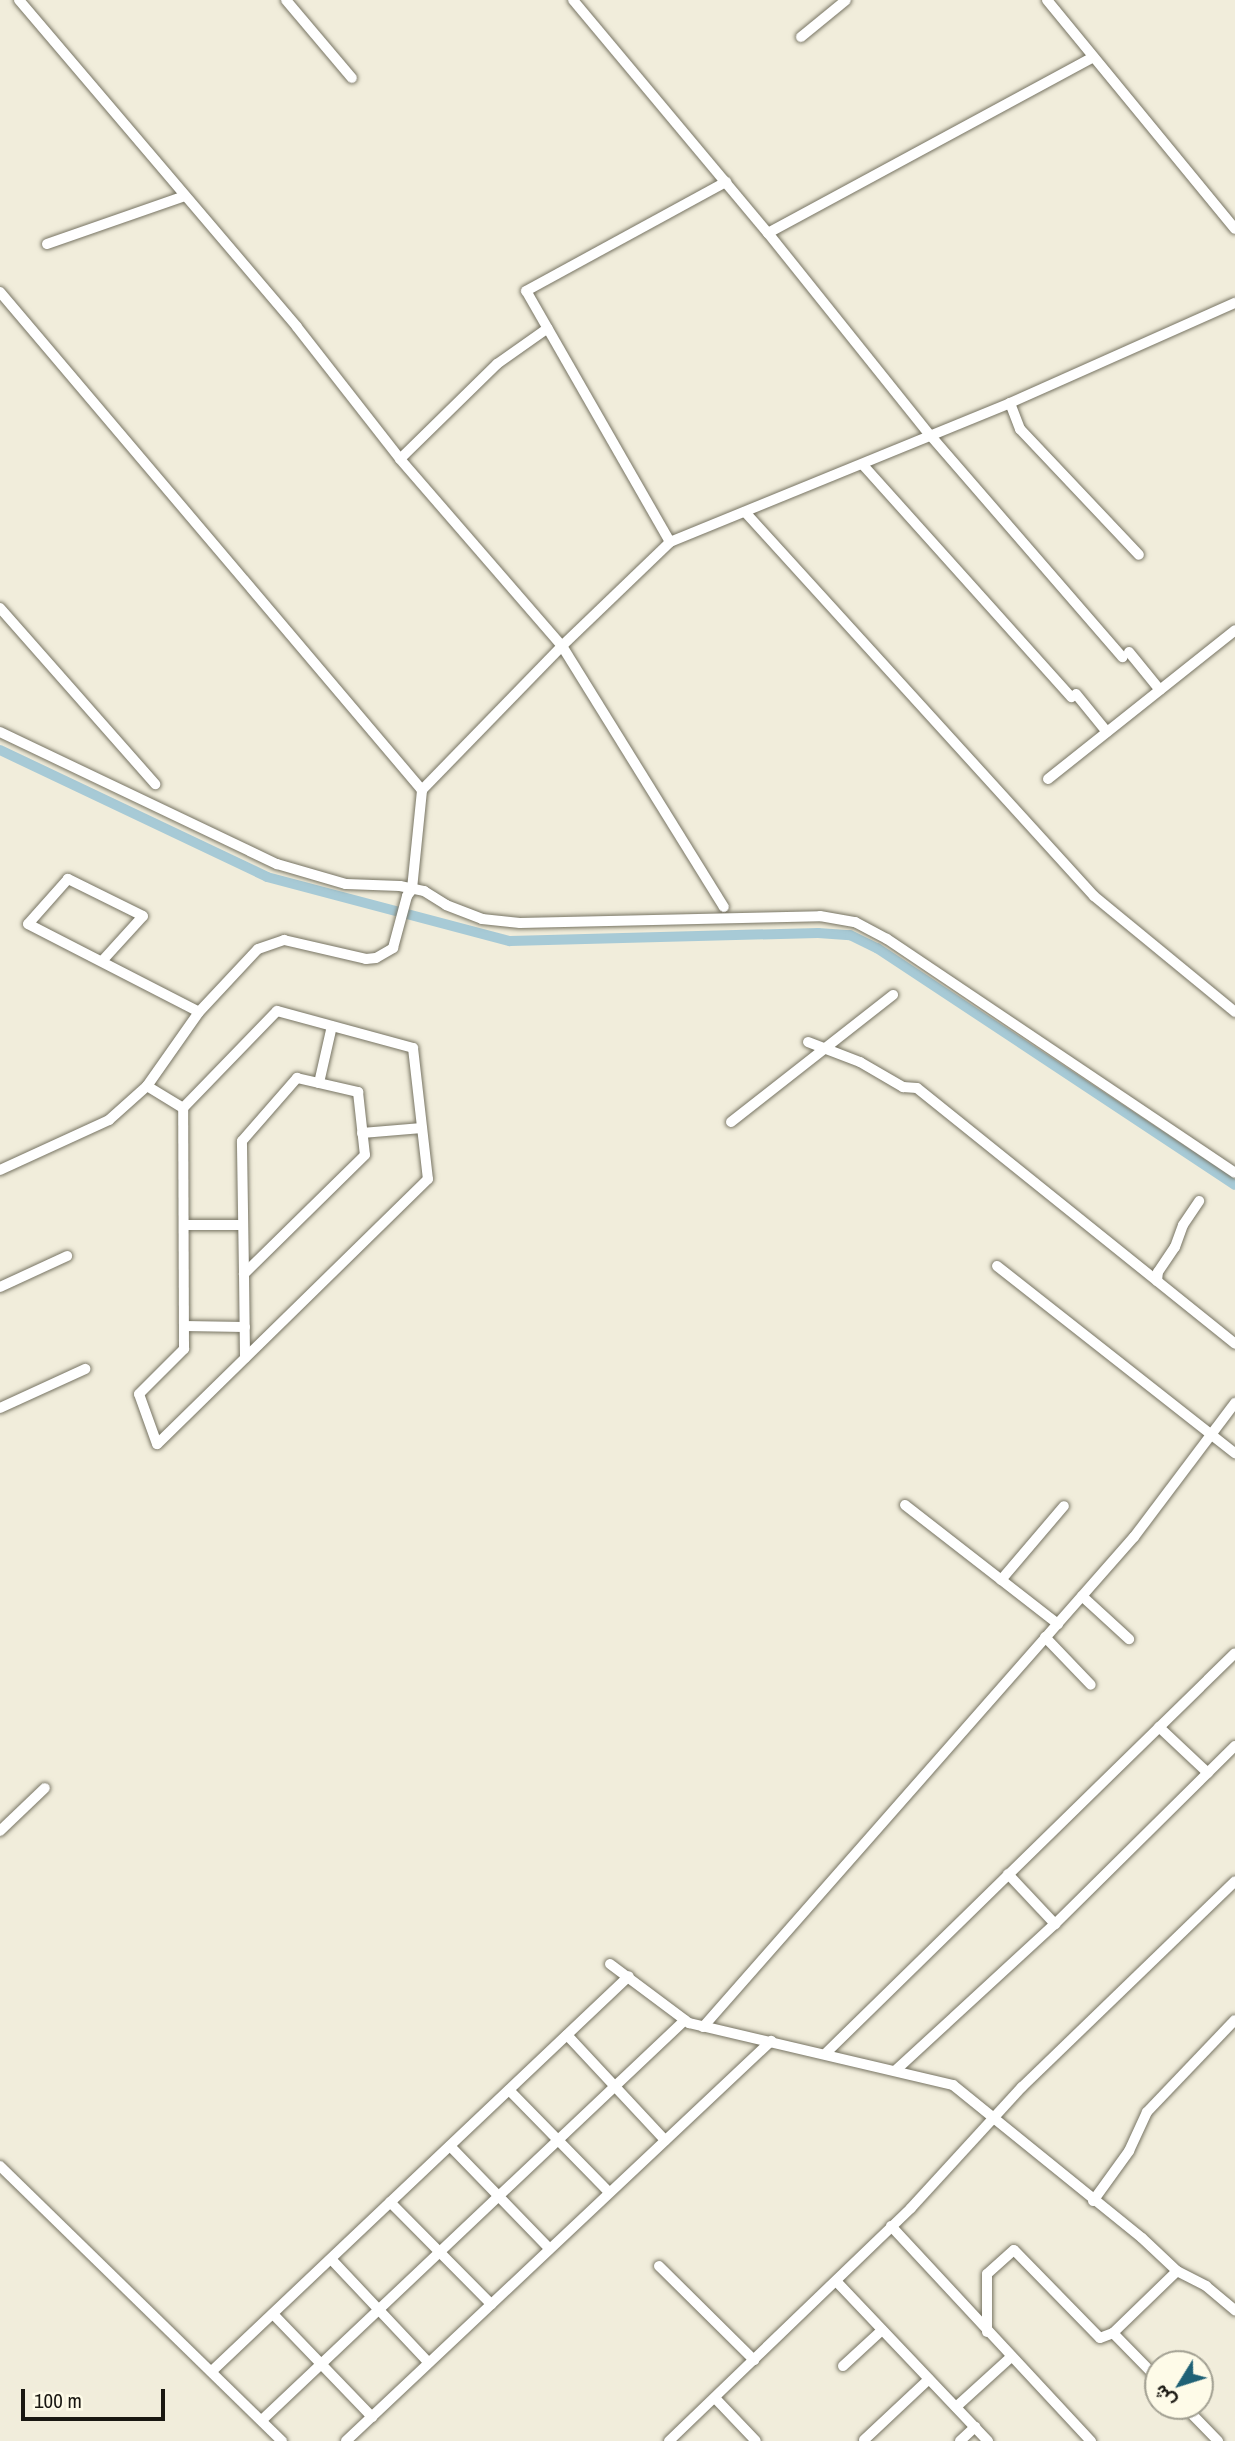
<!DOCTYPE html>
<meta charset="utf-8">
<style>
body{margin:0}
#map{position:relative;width:1235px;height:2441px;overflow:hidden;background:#f1eddb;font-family:"Archivo Narrow",Vazirmatn,sans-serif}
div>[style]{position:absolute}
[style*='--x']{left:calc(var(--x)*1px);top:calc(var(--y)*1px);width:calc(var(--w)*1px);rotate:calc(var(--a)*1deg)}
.canal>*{height:10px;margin:-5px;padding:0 5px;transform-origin:5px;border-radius:5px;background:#a7cad6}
.roads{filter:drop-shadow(0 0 2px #777463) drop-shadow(0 0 2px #777463)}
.street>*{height:10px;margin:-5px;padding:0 5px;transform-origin:5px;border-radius:5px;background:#fff}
span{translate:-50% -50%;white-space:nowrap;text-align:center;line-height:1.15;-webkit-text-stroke:5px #fefbe8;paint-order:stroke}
.north{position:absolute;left:1144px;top:2350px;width:70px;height:70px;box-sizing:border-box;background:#fefbe8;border:2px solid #a2a092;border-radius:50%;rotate:232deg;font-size:19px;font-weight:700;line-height:28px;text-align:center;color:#191711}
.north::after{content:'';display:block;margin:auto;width:24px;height:32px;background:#1f6175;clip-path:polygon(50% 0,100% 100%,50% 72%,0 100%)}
.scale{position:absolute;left:21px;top:2389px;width:144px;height:32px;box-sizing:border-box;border:4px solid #191711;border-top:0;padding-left:9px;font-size:21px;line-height:24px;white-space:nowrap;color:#191711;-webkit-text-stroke:5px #fefbe8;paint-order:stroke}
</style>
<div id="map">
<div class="canal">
<i style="--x:0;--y:750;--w:296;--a:25.4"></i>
<i style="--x:267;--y:877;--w:251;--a:14.8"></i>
<i style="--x:510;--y:941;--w:308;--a:-1.5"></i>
<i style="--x:818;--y:933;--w:32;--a:4"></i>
<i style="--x:850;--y:935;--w:30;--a:26"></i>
<i style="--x:877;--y:948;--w:429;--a:33.5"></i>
</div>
<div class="roads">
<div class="street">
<i style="--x:19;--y:0;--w:429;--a:49.6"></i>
<i style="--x:297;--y:327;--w:167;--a:52"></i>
<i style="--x:400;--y:459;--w:247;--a:49.1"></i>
<i style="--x:562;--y:646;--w:307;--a:58.2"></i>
<i style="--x:286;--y:0;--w:102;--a:49.8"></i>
<i style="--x:573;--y:0;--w:304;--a:50.1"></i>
<i style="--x:768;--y:233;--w:259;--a:51.3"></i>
<i style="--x:930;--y:435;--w:294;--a:49.1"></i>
<i style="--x:1047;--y:0;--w:296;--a:50.6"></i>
<i style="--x:801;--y:37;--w:58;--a:-39.4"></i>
<i style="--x:768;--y:233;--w:370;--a:-28.4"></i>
<i style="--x:47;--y:244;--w:146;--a:-19.2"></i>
<i style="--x:0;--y:292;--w:653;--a:49.72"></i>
<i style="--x:1010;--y:403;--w:28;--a:69"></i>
<i style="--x:1020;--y:429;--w:173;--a:46.6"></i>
<i style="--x:400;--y:459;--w:136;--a:-44.4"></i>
<i style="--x:497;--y:364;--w:62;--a:-35.2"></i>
<i style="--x:863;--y:465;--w:312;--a:48.1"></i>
<i style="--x:745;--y:512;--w:519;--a:47.73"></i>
<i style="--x:1094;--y:896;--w:183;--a:39.4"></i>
<i style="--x:670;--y:542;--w:289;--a:-119.8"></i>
<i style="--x:526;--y:291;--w:228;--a:-28.6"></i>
<i style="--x:0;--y:608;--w:235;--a:48.6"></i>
<i style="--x:1129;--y:652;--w:49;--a:50.8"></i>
<i style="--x:1076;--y:694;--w:49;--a:50.8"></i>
<i style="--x:0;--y:732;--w:307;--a:25.5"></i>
<i style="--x:277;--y:864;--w:72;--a:16.2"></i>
<i style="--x:346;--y:884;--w:54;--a:2.1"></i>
<i style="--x:400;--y:886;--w:25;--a:12"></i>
<i style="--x:424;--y:891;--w:26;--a:32"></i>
<i style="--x:446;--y:905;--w:39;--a:21"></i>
<i style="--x:482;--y:919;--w:38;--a:6"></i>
<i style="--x:520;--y:923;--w:300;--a:-1.3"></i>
<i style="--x:820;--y:916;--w:36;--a:10"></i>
<i style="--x:855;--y:922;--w:36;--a:28"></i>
<i style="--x:887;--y:939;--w:419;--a:33.9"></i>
<i style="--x:1048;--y:779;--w:239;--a:-38.5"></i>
<i style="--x:103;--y:960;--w:59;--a:-47.7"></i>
<i style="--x:143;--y:916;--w:84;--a:-153.7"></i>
<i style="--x:68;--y:879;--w:60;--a:131.6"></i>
<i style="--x:28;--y:924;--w:192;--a:27.2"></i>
<i style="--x:277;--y:1011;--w:141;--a:15.2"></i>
<i style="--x:413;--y:1048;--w:132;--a:83.5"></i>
<i style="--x:428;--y:1179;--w:379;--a:135.6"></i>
<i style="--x:157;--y:1444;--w:53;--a:-109.8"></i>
<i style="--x:139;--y:1394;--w:64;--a:-45"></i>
<i style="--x:184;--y:1349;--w:241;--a:-90.2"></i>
<i style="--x:183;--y:1108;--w:135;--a:-45.9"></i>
<i style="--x:808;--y:1042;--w:56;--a:21"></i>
<i style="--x:860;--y:1062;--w:50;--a:30.2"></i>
<i style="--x:903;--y:1087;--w:14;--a:4"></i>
<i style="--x:917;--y:1088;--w:408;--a:38.8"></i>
<i style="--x:319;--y:1083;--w:58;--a:-77.2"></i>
<i style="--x:147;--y:1086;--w:90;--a:-54.9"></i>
<i style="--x:199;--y:1012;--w:86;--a:-46.9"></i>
<i style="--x:258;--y:949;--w:28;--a:-19"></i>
<i style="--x:284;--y:940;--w:84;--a:13"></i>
<i style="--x:366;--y:959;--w:10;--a:-6"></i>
<i style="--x:376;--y:958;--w:20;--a:-30"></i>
<i style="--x:393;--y:948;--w:54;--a:-74.9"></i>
<i style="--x:407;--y:896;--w:9;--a:-54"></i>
<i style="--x:412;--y:889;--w:100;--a:-84.2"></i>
<i style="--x:422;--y:790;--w:201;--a:-45.8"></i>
<i style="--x:562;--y:646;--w:150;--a:-43.9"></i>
<i style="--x:670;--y:542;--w:367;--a:-22.2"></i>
<i style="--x:1010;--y:403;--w:246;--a:-24"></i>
<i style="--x:731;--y:1122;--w:206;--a:-38.1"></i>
<i style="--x:362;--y:1133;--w:60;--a:-4.8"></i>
<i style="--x:0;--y:1170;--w:120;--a:-24.6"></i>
<i style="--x:109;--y:1120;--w:51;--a:-41.8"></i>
<i style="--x:147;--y:1086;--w:42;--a:31.4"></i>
<i style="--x:184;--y:1225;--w:59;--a:0"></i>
<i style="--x:997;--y:1266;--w:303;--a:38.2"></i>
<i style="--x:244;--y:1274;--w:133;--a:-90.9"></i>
<i style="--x:242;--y:1141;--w:84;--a:-48.9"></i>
<i style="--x:297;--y:1078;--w:63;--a:12.9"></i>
<i style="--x:358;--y:1092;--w:63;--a:83.7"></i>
<i style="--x:365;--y:1155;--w:170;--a:135.5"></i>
<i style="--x:244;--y:1274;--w:84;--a:89.3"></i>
<i style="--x:1157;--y:1281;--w:9;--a:-84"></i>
<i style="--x:1158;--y:1272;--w:30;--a:-56"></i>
<i style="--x:1175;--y:1247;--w:23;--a:-70"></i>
<i style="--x:1183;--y:1225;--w:29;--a:-56"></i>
<i style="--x:0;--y:1287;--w:74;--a:-24.8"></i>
<i style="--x:184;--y:1326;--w:61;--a:0.9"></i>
<i style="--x:0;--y:1408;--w:94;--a:-24.6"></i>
<i style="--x:905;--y:1505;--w:194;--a:37.9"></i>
<i style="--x:1001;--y:1580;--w:97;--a:-49.6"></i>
<i style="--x:1082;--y:1596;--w:64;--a:42.5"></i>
<i style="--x:1045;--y:1637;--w:66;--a:46.2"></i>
<i style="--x:1159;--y:1727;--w:67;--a:43.2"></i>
<i style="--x:0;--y:1831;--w:62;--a:-43.7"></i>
<i style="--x:1008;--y:1874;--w:69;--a:46.8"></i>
<i style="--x:610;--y:1964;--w:99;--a:36.8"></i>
<i style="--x:689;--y:2023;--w:271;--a:13.2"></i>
<i style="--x:953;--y:2085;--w:243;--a:39"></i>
<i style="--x:1142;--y:2238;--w:48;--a:43.3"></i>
<i style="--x:1177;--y:2271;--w:33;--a:27"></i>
<i style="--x:1206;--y:2286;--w:38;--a:40"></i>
<i style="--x:703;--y:2027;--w:653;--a:-48.67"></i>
<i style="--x:1134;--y:1537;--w:168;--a:-53"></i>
<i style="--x:567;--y:2035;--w:144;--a:47"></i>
<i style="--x:825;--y:2054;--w:573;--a:-44.36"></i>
<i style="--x:896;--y:2070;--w:216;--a:-42.6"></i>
<i style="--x:1055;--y:1924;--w:253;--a:-44.7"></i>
<i style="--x:509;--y:2090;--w:143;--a:45.6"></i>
<i style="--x:450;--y:2146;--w:142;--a:45.9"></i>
<i style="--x:0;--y:2166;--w:394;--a:44.3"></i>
<i style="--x:1093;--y:2201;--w:62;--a:-54.2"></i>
<i style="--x:1129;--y:2151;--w:43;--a:-65.2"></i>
<i style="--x:1147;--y:2112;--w:127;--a:-46.3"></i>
<i style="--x:390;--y:2202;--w:144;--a:45.3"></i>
<i style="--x:891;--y:2226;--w:294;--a:47.1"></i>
<i style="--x:331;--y:2259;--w:141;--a:46.7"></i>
<i style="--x:659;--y:2266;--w:134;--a:44.7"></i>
<i style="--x:836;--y:2281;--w:221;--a:46.5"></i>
<i style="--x:273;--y:2314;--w:143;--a:46.1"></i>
<i style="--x:987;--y:2332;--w:58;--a:-90"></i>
<i style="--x:987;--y:2274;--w:36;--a:-42"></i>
<i style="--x:1014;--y:2250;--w:123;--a:45.7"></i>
<i style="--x:1100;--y:2338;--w:14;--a:-21"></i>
<i style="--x:1113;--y:2333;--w:64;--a:45.6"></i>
<i style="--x:1113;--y:2333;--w:89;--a:-44.1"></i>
<i style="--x:843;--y:2366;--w:53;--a:-42.7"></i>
<i style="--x:212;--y:2371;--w:574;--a:-43.45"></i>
<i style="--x:715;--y:2398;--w:59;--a:46.4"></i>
<i style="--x:1184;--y:2406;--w:49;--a:45.8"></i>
<i style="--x:956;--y:2407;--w:74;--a:-42.3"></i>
<i style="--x:262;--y:2420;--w:582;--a:-43.4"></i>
<i style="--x:864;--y:2440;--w:89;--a:-43.2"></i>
<i style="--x:346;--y:2441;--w:584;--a:-43.26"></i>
<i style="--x:669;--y:2441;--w:336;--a:-43.9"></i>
<i style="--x:911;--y:2208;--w:164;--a:-47.5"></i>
<i style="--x:1022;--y:2087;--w:296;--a:-44"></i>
<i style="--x:960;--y:2441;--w:21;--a:-43"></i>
</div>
</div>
<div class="north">ش</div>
<div class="scale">100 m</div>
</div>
